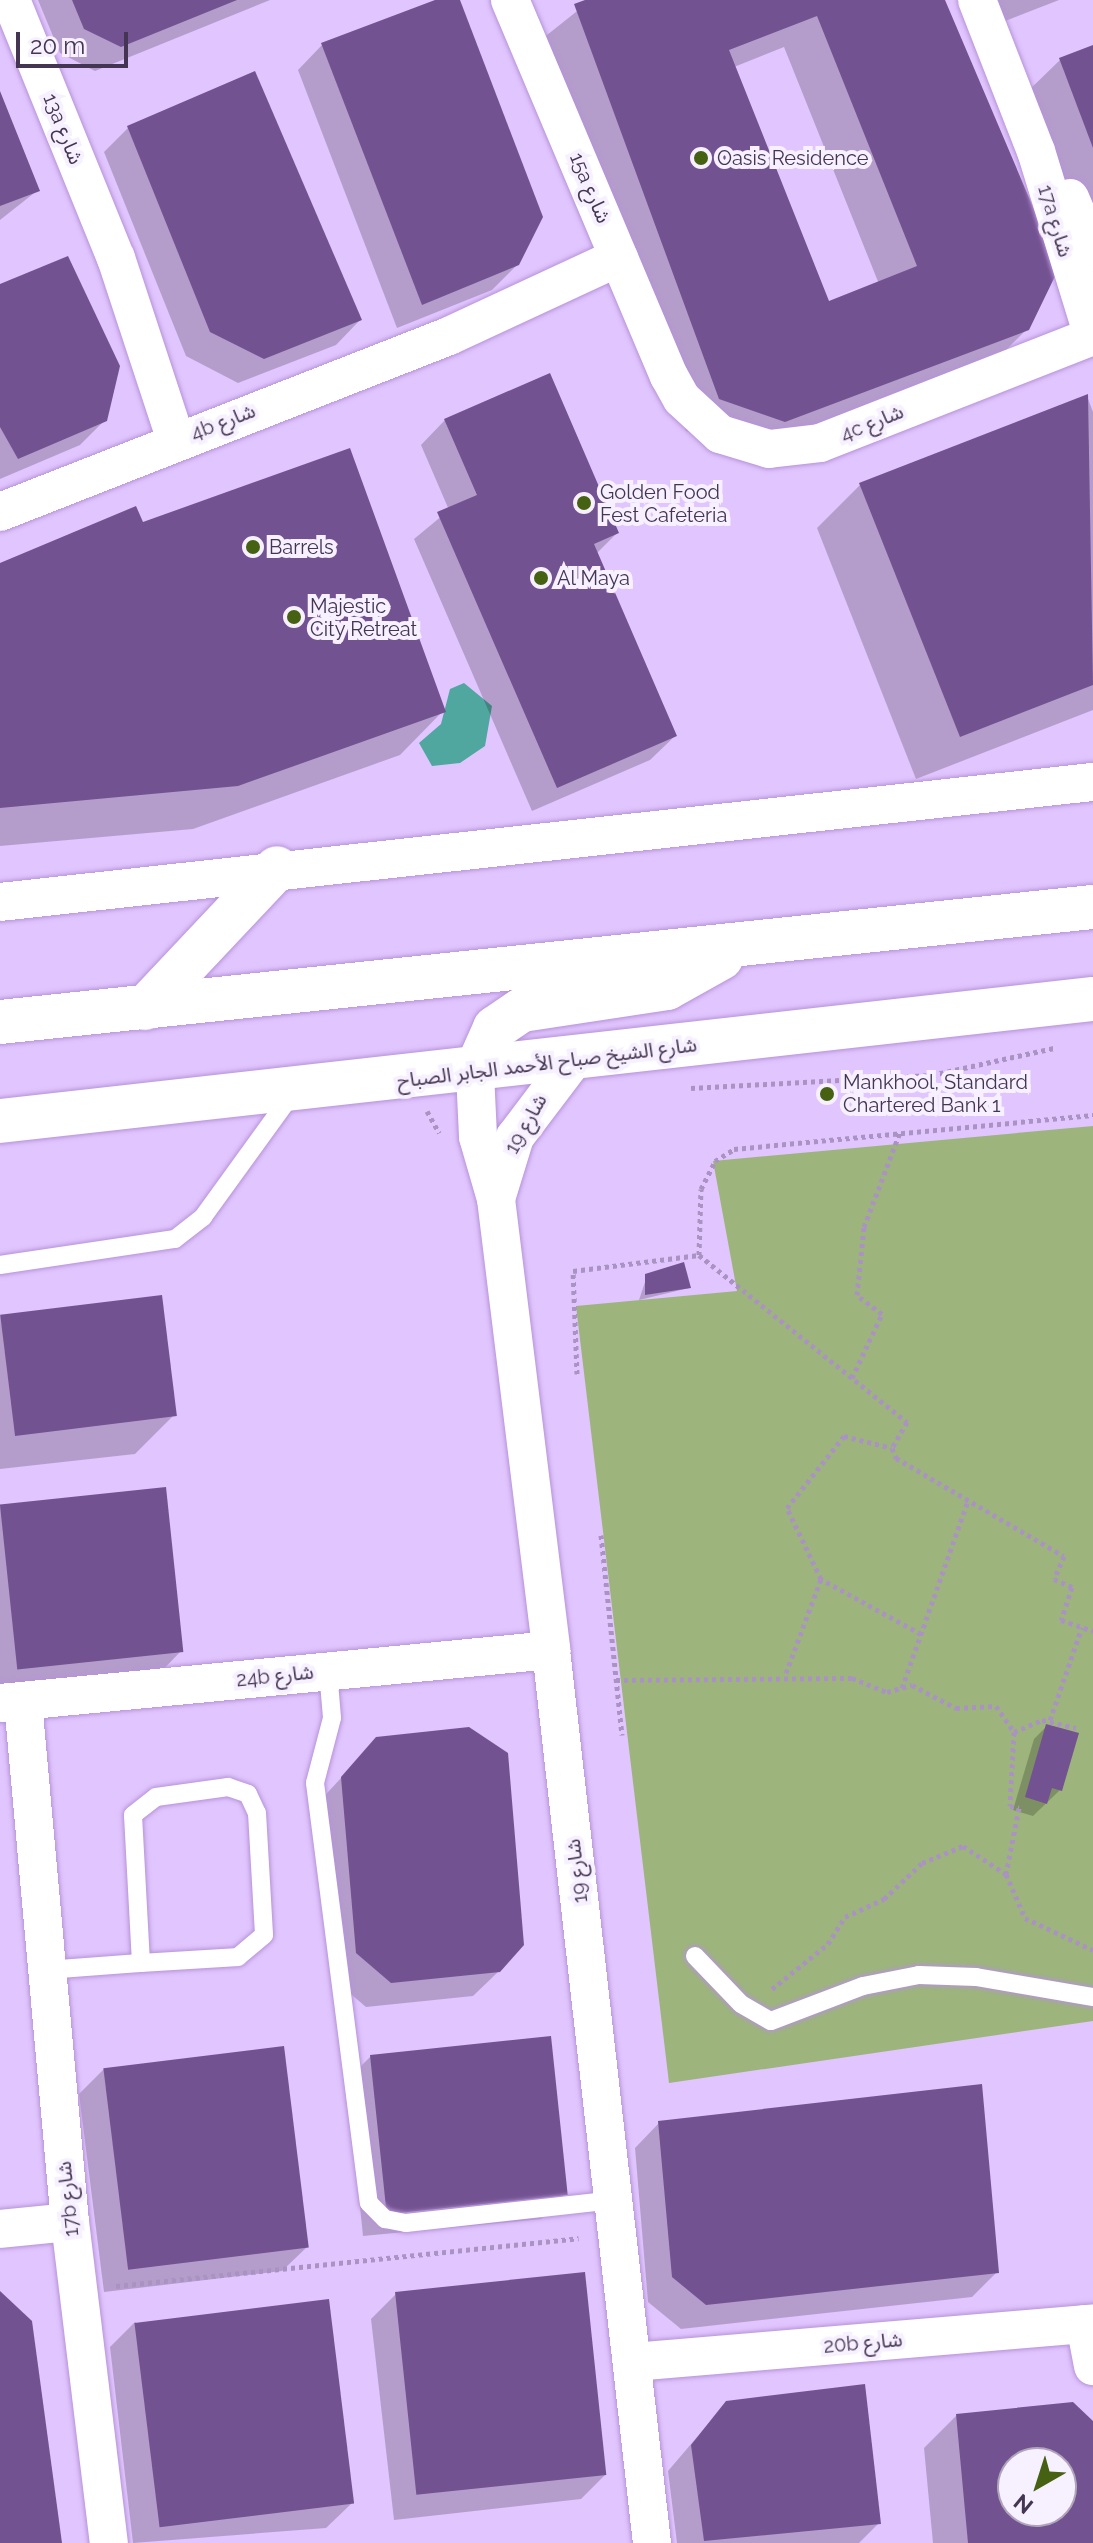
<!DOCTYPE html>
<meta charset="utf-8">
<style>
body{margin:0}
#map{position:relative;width:1093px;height:2543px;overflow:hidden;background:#e1c5fe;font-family:Raleway,"Noto Sans Arabic",sans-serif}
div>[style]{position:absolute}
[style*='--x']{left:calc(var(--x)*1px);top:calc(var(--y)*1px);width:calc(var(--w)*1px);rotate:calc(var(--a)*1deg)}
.green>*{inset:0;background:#9db57c}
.water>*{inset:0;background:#50a79f}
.shadow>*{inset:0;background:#0003}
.building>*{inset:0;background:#735291;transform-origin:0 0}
.path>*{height:5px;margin-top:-2.5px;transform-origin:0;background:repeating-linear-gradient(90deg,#aa93c2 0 4px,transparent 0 8px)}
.roads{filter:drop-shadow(0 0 2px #b693d8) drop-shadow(0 0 2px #b693d8)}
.lane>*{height:18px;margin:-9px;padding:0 9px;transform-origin:9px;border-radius:9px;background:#fff}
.street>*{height:38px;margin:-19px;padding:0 19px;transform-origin:19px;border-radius:19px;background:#fff}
.secondary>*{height:44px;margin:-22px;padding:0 22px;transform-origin:22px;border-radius:22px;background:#fff}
.dots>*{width:22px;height:22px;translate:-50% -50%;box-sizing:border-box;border:4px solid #f7f0ff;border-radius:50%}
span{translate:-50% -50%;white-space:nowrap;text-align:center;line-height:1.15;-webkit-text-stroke:8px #f7f0ff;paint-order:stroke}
.street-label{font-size:20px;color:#443552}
.poi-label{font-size:20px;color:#443552}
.left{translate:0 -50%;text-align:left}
.north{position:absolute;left:997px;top:2447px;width:80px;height:80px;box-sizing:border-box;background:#f7f0ff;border:2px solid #afa5ba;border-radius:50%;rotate:219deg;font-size:22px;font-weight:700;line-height:32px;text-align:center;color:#443552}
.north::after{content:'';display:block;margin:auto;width:28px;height:36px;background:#466111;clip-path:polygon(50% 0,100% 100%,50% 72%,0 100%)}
.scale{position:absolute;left:16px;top:32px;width:112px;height:36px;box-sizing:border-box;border:4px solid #443552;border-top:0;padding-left:10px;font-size:24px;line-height:28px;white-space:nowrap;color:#443552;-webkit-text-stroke:6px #f7f0ff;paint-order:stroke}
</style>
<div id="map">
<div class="green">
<i style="clip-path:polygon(1093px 1126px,1093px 2021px,669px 2083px,576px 1306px,737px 1291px,713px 1161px)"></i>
</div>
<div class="water">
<i style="clip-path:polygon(464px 683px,492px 706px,485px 746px,460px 763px,432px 766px,419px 743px,441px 724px,450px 689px)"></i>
</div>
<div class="shadow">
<i style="clip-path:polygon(38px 0,270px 0,95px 71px,60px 53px)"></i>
<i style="clip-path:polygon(441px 0,457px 0,518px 264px,492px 290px,397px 328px,298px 70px,322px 45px)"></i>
<i style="clip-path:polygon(evenodd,591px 0,943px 0,1027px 329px,994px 362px,751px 454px,686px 431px,542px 39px,591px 0,784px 47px,879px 284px,828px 304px,734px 67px,784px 47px)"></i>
<i style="clip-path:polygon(991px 0,1059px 0,1000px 23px)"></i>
<i style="clip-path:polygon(1093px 47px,1093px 265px,1027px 92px,1060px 60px)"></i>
<i style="clip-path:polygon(0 96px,38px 190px,0 220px)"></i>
<i style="clip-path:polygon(128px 128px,360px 320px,336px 345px,238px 383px,186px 356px,104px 152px)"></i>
<i style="clip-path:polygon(0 286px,105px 420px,80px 445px,0 479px)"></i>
<i style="clip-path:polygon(1087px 396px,1093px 412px,1093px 710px,916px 779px,817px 528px,860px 485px)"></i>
<i style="clip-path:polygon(445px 420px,617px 533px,596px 554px,675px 736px,650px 760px,532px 811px,414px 539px,449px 510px,421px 445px)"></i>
<i style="clip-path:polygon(142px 525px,443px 711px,400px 755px,193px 829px,0 846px,0 565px)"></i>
<i style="clip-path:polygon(647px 1276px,689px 1288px,639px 1300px)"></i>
<i style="clip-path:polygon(0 1315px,174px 1415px,135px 1454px,0 1469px)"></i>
<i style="clip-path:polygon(0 1506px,181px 1651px,157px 1676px,0 1691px)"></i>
<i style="clip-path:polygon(1047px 1726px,1060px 1790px,1033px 1816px,1013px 1810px,1034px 1739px)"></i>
<i style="clip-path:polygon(377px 1739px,499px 1971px,473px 1996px,366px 2007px,332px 1978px,317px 1804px)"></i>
<i style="clip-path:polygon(371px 2056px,565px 2194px,541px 2219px,363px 2236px,347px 2080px)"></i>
<i style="clip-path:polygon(104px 2069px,307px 2247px,282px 2271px,104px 2292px,79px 2094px)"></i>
<i style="clip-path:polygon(659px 2123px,997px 2272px,972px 2297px,681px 2329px,648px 2302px,635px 2148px)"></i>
<i style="clip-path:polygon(396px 2294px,605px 2475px,581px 2499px,394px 2520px,371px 2319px)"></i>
<i style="clip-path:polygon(135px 2322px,351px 2504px,326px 2528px,133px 2543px,110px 2347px)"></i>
<i style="clip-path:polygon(727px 2402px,879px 2523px,859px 2543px,677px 2543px,668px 2471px)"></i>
<i style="clip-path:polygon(evenodd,1072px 2404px,1093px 2543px,933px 2543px,924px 2448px,956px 2416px,1072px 2404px,1013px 2463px,1061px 2463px,1061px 2511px,1013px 2511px,1013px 2463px)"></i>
</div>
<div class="building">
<i style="clip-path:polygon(72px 0,237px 0,121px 47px,84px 29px)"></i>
<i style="clip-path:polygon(435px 0,460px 0,543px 217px,519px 265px,422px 305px,321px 43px)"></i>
<i style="clip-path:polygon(evenodd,585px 0,945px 0,1059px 268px,1029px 330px,785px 422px,719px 399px,574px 4px,585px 0,817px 16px,917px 266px,829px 301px,729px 50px,817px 16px)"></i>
<i style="clip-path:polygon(1093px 45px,1093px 148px,1059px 58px)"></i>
<i style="clip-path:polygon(255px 71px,362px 320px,264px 359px,210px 332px,127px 126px)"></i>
<i style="clip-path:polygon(0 91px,40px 191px,0 206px)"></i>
<i style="clip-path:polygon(68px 256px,120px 366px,107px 421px,18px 459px,0 427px,0 284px)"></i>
<i style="clip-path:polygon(550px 373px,619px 533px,594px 544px,677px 736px,557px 788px,437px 512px,477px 495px,444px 419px)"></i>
<i style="clip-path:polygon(1088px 394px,1093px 685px,960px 737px,859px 483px)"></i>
<i style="clip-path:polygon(350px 448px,446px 712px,238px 786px,0 808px,0 563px,136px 506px,143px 522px)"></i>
<i style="clip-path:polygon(684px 1262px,691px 1288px,645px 1295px,645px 1274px)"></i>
<i style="left:162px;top:1295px;width:122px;height:163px;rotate:83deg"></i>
<i style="left:166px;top:1487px;width:166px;height:167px;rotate:84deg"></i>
<i style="clip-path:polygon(1046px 1724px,1079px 1733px,1062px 1791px,1052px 1788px,1047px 1804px,1025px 1797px)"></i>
<i style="clip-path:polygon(469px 1727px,508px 1753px,524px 1945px,500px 1972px,391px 1983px,356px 1953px,341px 1777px,376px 1737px)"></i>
<i style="left:551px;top:2036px;width:160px;height:182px;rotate:84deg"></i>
<i style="left:284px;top:2046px;width:203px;height:182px;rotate:83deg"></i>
<i style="clip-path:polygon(982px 2084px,999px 2273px,706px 2305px,672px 2277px,658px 2121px)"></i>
<i style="left:585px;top:2272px;width:204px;height:191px;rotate:84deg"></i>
<i style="clip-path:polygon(0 2291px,32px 2321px,62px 2543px,0 2543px)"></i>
<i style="left:329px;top:2299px;width:206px;height:196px;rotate:83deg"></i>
<i style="clip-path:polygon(865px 2384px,881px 2524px,704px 2541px,691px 2445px,726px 2401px)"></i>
<i style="clip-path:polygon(evenodd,1073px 2402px,1093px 2421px,1093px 2543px,968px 2543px,956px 2414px,1073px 2402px,1013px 2463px,1061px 2463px,1061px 2511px,1013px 2511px,1013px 2463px)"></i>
</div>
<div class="path">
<i style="--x:691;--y:1088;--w:241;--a:-3.1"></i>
<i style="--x:932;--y:1075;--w:125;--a:-12.5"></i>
<i style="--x:427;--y:1111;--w:25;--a:61"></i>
<i style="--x:699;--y:1255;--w:267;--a:38.8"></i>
<i style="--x:907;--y:1422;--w:30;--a:120"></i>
<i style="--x:577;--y:1374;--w:103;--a:-92.2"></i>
<i style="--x:573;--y:1271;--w:127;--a:-7.2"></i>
<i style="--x:699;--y:1255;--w:66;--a:-88.3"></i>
<i style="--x:701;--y:1189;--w:31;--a:-63"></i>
<i style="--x:715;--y:1161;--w:22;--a:-32"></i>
<i style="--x:734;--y:1149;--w:361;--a:-5.4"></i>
<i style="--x:852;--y:1378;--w:71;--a:-64.9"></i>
<i style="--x:882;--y:1314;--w:31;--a:-143"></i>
<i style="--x:857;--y:1295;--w:68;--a:-84.1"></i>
<i style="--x:864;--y:1227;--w:102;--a:-69.2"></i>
<i style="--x:601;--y:1535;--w:201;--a:84"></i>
<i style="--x:921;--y:1634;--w:114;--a:-151.2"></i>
<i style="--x:821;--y:1579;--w:79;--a:-115.6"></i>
<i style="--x:787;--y:1508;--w:92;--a:-51.6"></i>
<i style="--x:844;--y:1436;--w:49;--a:14"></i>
<i style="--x:892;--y:1448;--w:11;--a:68"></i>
<i style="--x:896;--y:1458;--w:194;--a:30.3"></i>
<i style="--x:1064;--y:1556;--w:25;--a:113"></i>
<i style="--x:1054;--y:1579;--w:20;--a:24"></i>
<i style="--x:1072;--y:1587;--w:35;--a:108"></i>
<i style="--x:1061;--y:1620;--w:34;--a:19"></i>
<i style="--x:786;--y:1673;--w:100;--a:-69.6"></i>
<i style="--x:616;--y:1680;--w:236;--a:-0.5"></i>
<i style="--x:852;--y:1678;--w:38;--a:22"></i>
<i style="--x:887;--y:1692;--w:26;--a:-16"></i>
<i style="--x:912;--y:1685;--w:50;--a:27.6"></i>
<i style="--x:956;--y:1708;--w:40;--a:-2.9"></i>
<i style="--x:996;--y:1706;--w:32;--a:55"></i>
<i style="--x:1014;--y:1732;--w:74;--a:93.1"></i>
<i style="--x:1010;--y:1806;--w:9;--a:13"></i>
<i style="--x:1019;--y:1808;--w:67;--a:101.1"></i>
<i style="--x:902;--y:1688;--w:196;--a:-70.6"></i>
<i style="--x:1050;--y:1720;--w:98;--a:-71"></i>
<i style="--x:1014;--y:1732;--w:30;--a:-23"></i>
<i style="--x:1042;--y:1720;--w:35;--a:13"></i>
<i style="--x:772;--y:1989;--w:72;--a:-38.8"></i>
<i style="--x:828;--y:1944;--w:32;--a:-58"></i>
<i style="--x:845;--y:1917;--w:43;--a:-24.8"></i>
<i style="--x:884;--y:1899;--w:52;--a:-43.5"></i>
<i style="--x:922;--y:1863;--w:44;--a:-22.5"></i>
<i style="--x:963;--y:1846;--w:51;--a:33.1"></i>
<i style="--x:1006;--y:1874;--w:48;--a:66.6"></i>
<i style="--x:1025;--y:1918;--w:75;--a:25.2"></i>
<i style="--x:116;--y:2286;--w:465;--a:-5.9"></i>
</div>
<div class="roads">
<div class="lane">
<i style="--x:0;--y:1265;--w:177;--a:-8.5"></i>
<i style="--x:175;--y:1239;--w:36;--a:-38"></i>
<i style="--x:203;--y:1217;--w:152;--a:-54.1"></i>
<i style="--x:328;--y:1671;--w:47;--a:85.1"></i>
<i style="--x:332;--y:1718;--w:67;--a:104.7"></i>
<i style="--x:315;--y:1783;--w:423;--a:82.7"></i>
<i style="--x:369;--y:2203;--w:23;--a:45"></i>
<i style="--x:385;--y:2219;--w:21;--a:11"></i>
<i style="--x:406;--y:2223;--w:211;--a:-6.3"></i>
<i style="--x:228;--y:1787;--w:21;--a:19"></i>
<i style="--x:248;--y:1794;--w:21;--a:65"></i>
<i style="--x:257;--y:1813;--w:122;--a:86.7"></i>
<i style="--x:264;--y:1935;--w:34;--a:140"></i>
<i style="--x:238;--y:1957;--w:97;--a:176.5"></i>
<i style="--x:141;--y:1963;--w:148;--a:-93.1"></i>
<i style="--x:133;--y:1815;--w:29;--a:-38"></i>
<i style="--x:156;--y:1797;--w:73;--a:-7.9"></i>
<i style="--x:695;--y:1956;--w:66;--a:46.2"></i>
<i style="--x:741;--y:2004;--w:34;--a:30"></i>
<i style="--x:771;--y:2021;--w:98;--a:-20.8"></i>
<i style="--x:863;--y:1986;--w:57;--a:-11.1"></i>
<i style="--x:919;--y:1975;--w:57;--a:2"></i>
<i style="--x:976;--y:1977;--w:119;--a:9.7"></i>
<i style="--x:45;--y:1970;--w:96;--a:-4.2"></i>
</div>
<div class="street">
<i style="--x:11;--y:0;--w:279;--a:67.9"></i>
<i style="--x:116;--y:258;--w:193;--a:71.8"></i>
<i style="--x:510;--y:0;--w:408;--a:67.1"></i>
<i style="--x:669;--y:376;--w:26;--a:61"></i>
<i style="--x:682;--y:399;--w:52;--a:42.6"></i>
<i style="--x:720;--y:434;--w:51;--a:17"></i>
<i style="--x:769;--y:449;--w:51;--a:-6.7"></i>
<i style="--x:820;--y:443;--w:293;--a:-21.4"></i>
<i style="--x:977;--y:0;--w:162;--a:68.7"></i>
<i style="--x:1036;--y:151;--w:194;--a:72.9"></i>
<i style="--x:1070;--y:198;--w:59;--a:66.9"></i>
<i style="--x:0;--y:512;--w:482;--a:-21.4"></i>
<i style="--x:449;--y:336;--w:187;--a:-24.9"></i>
<i style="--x:0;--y:902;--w:1100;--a:-6.27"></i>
<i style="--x:475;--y:1073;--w:64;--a:87.3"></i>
<i style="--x:478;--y:1137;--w:65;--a:73.8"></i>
<i style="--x:496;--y:1199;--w:454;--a:83"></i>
<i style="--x:551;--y:1650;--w:899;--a:83.55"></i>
<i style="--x:496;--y:1199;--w:65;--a:-73"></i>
<i style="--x:515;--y:1137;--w:98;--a:-52.9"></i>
<i style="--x:23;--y:1702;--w:522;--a:84.84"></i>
<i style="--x:70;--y:2222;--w:323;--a:83.1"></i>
<i style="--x:0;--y:1703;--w:554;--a:-5.49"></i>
<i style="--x:0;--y:2229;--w:70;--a:-5.7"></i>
<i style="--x:1085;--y:2324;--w:43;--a:79.2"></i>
<i style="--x:633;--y:2362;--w:462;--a:-4.8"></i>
</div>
<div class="secondary">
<i style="--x:145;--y:1008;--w:192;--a:-46.7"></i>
<i style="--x:0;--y:1022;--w:1099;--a:-6.01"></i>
<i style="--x:475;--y:1073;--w:49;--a:-66"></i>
<i style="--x:495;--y:1028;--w:32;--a:-34"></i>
<i style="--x:522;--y:1010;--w:147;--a:-8.6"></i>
<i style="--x:667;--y:988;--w:62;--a:-29.1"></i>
<i style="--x:0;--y:1121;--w:1100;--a:-6.37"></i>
</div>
</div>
<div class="dots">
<i style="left:701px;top:158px;background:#466111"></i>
<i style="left:584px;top:503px;background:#466111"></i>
<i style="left:253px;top:547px;background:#466111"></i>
<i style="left:541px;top:578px;background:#466111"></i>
<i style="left:294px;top:617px;background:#466111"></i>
<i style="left:827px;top:1094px;background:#466111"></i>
</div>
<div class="street-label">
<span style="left:63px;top:129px;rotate:68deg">13a شارع</span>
<span style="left:590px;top:188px;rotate:67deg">15a شارع</span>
<span style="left:1055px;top:221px;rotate:73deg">17a شارع</span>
<span style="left:223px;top:422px;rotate:-21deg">4b شارع</span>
<span style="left:872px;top:423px;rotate:-22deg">4c شارع</span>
<span style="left:547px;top:1063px;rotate:-7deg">شارع الشيخ صباح الأحمد الجابر الصباح</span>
<span style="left:526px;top:1124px;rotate:-61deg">شارع 19</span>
<span style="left:275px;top:1676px;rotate:-6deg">24b شارع</span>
<span style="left:577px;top:1871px;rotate:-97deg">شارع 19</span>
<span style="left:68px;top:2199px;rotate:-96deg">17b شارع</span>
<span style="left:863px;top:2343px;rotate:-5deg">20b شارع</span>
</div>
<div class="poi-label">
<span class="left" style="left:717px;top:158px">Oasis Residence</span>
<span class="left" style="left:600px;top:504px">Golden Food<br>Fest Cafeteria</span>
<span class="left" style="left:269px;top:547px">Barrels</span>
<span class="left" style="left:557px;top:578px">Al Maya</span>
<span class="left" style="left:310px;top:618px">Majestic<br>City Retreat</span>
<span class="left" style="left:843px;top:1094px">Mankhool, Standard<br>Chartered Bank 1</span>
</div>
<div class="north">N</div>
<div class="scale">20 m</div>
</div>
